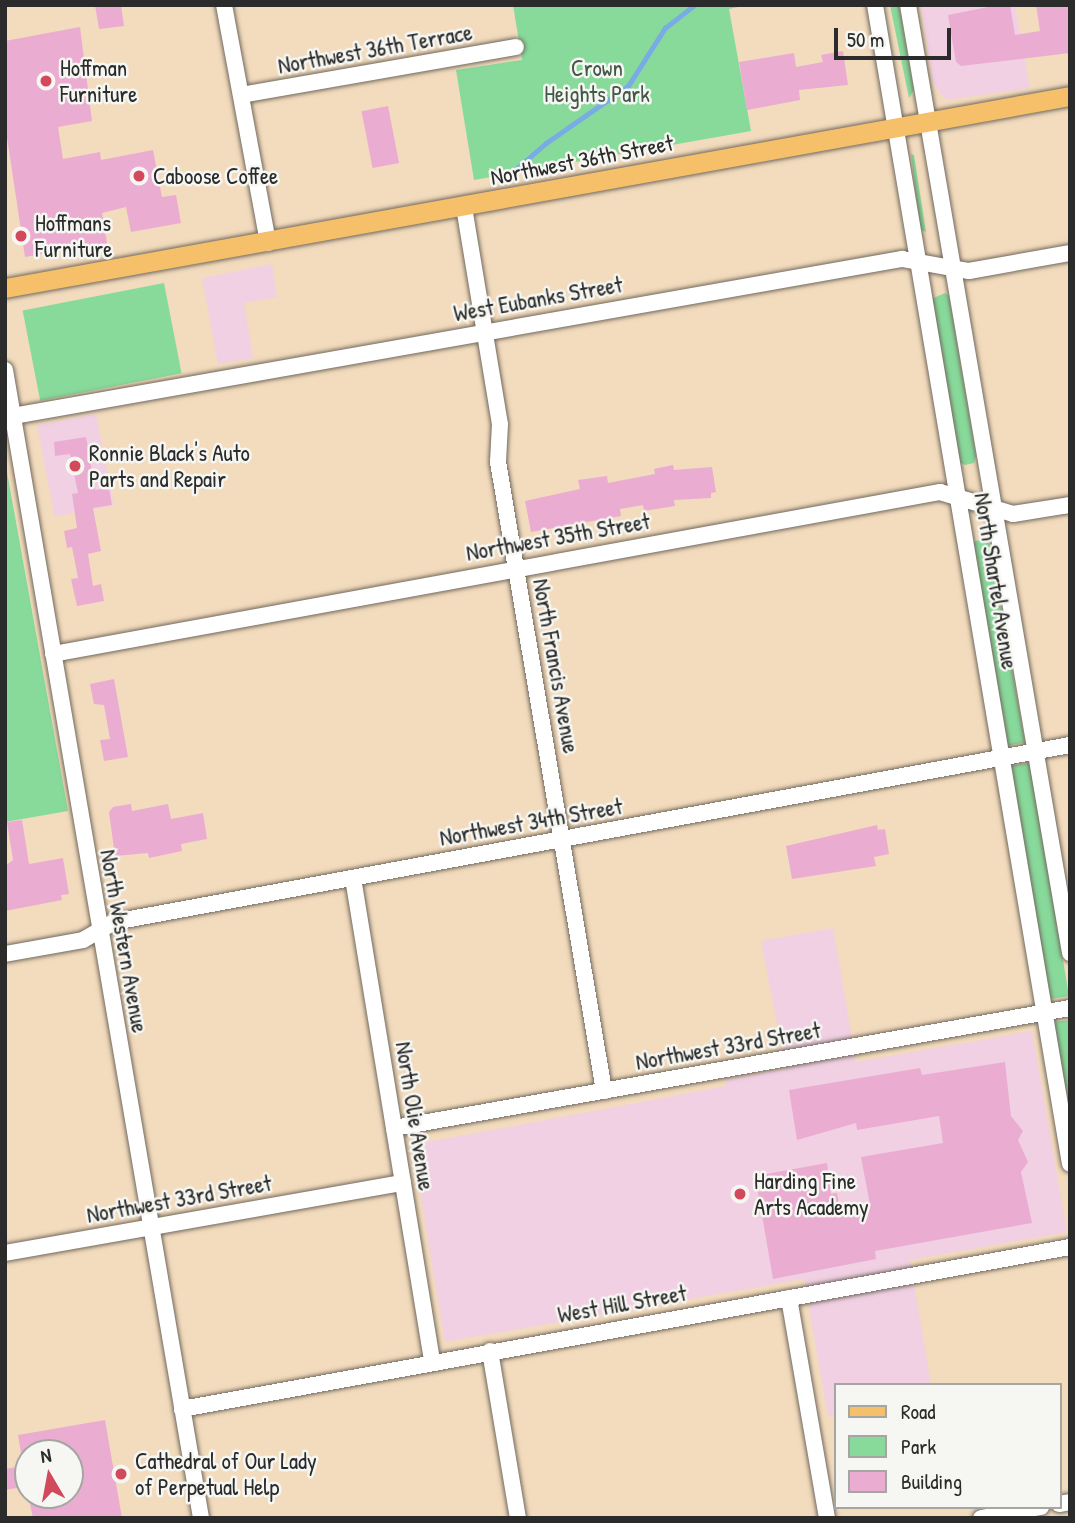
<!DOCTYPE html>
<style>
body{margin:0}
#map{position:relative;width:1075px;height:1523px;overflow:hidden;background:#f3dbbd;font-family:"Patrick Hand",sans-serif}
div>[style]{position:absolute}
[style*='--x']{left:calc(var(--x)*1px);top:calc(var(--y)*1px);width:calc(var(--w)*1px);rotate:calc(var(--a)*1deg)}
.built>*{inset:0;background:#f1d0e3;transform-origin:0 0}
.green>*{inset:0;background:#88da9b;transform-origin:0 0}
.stream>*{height:4.5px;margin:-2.25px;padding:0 2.25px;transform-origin:2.25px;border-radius:2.25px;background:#79abe5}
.building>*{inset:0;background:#ebacd2;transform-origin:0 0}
.roads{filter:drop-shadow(0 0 2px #71695e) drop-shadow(0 0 2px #71695e)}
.minor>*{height:16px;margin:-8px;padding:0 8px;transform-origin:8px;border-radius:8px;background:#fff}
.major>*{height:19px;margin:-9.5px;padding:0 9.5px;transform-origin:9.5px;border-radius:9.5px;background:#f6c06b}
.dots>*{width:19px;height:19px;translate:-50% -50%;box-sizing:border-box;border:4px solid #f6f6f2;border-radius:50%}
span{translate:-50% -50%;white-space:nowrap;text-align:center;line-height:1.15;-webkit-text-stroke:5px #f6f6f2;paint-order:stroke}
.street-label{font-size:23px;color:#2b2b2b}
.poi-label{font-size:23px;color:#2b2b2b}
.left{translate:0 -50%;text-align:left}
.park-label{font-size:23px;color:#425747}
.frame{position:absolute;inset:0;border:7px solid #2b2b2b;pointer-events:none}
.legend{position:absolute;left:834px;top:1383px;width:228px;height:126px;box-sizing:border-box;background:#f6f6f2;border:2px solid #a5a5a2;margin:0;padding:9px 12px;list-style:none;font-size:21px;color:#2b2b2b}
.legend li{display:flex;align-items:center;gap:14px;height:35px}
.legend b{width:35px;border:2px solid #a5a5a2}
.north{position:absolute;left:14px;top:1439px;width:70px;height:70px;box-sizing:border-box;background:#f6f6f2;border:2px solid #a5a5a2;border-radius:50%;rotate:350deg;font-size:19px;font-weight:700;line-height:28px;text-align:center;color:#2b2b2b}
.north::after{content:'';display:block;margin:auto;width:24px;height:32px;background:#d1495b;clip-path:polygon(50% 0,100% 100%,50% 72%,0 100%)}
.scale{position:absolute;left:834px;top:28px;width:117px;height:32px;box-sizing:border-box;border:4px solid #2b2b2b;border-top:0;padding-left:9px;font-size:21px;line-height:24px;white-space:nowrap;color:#2b2b2b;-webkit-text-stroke:5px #f6f6f2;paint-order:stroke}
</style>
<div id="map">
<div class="built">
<i style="clip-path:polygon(921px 5px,1015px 5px,1030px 88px,946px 100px,933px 83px)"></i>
<i style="clip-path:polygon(272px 264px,277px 297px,244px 303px,253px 358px,218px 364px,202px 278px)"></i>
<i style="left:96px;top:414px;width:93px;height:60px;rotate:79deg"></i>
<i style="clip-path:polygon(833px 928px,856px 1062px,1032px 1031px,1067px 1232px,910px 1260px,931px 1385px,835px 1385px,835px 1415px,828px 1416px,804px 1279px,445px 1342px,414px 1156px,422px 1143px,726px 1086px,727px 1079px,786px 1069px,761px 941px)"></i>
</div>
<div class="green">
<i style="clip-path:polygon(513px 5px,747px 5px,729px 9px,751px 131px,474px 180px,456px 70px,522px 60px)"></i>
<i style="clip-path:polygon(890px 5px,899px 5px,914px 90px,909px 98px)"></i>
<i style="clip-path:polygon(911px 154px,914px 155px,926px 232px,920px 229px)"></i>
<i style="left:164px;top:283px;width:92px;height:144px;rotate:79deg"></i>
<i style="clip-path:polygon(945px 293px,949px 296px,976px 456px,974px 463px,965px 465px,959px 462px,931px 299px)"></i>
<i style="clip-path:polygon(5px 461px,68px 811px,5px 822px)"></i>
<i style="clip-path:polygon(988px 537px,1025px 742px,1007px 746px,973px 542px)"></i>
<i style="clip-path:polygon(1030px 763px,1069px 996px,1051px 999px,1009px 766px)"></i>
<i style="clip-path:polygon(1070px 1020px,1070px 1120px,1053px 1022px)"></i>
</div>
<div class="stream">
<i style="--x:508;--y:176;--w:50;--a:-41"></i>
<i style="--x:546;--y:143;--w:100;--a:-34.8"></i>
<i style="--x:628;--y:86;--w:69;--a:-57.5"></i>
<i style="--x:665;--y:28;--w:37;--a:-38"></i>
</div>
<div class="building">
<i style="clip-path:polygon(95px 5px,121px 5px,124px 26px,99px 29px)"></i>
<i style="clip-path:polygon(998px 5px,1010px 5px,1015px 35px,1040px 31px,1036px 5px,1070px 5px,1070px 53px,961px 66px,956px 62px,948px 15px)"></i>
<i style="clip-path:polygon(80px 27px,92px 121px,58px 127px,63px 159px,100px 152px,101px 160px,153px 150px,162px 197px,176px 195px,181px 223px,131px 232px,126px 207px,102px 213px,107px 243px,25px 257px,5px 124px,5px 41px)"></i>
<i style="clip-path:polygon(843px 51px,848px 85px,799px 90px,800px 100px,747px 110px,739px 62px,794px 53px,796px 67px,823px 62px,821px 55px)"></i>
<i style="left:388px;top:106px;width:58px;height:27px;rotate:79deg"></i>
<i style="clip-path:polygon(86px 437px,95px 490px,109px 488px,112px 505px,93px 508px,101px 551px,88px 554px,93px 586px,101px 584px,104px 601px,77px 606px,71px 579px,78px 578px,72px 547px,67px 548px,64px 531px,77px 528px,72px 494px,78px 493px,70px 454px,55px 456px,54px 442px)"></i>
<i style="clip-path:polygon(673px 465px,674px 470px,712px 467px,716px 492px,711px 493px,711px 498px,674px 500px,675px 506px,644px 511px,643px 505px,620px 509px,621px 516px,531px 532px,525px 501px,580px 489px,578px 480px,607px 476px,608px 483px,655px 474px,654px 469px)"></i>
<i style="clip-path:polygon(114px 679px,128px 757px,104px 761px,100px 740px,110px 739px,104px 705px,94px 704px,90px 684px)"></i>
<i style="clip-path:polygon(131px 804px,132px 811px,168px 804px,171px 819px,203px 813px,207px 839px,181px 844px,182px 851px,149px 858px,148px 853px,115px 856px,109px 812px,113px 807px)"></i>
<i style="clip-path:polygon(22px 820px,29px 864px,63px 858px,69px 894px,61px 895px,62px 900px,5px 911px,5px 866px,13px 860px,7px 822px)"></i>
<i style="clip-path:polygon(877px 825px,878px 830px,885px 829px,889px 854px,874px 857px,876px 866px,792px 879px,786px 846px)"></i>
<i style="clip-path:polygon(1005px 1062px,1011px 1116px,1023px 1131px,1018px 1140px,1028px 1162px,1021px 1172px,1032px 1223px,875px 1251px,876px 1259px,773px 1279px,758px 1192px,762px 1191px,760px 1175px,827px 1163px,831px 1194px,837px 1193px,840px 1210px,870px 1205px,861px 1157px,943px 1143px,939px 1116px,857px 1130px,856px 1123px,797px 1140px,789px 1090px,920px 1068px,922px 1075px)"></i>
<i style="clip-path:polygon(105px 1420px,122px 1518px,33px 1518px,28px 1495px,70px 1495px,70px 1453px,21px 1453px,18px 1435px)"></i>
<i style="clip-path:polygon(28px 1465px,28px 1486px,5px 1490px,5px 1469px)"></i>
</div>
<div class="roads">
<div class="minor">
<i style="--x:224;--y:5;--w:242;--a:79.5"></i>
<i style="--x:875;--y:5;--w:1175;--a:80.45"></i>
<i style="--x:908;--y:5;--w:962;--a:80.3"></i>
<i style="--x:241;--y:95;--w:279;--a:-9.9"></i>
<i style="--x:464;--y:207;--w:220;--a:80.6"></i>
<i style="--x:500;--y:424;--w:38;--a:93"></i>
<i style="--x:498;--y:462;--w:638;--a:80.43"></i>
<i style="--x:5;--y:370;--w:1165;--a:80.31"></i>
<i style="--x:13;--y:416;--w:903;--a:-10.02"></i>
<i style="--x:902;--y:259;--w:68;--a:10.2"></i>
<i style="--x:969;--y:271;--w:103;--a:-10.1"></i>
<i style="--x:53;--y:654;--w:902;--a:-10.35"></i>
<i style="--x:940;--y:492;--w:76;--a:16.8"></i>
<i style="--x:1013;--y:514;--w:58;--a:-9"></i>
<i style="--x:353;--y:878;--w:490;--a:80.7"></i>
<i style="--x:5;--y:954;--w:79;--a:-10.2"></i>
<i style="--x:83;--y:940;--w:36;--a:-30"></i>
<i style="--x:114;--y:922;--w:972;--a:-10.49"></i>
<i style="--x:394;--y:1128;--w:687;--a:-10.07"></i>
<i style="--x:5;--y:1253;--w:404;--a:-10"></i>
<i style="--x:789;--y:1298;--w:223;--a:80.2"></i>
<i style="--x:490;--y:1351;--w:169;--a:80.5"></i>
<i style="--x:182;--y:1409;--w:903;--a:-10.34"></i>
<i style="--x:1059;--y:1504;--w:11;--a:-10"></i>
<i style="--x:981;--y:1518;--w:61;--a:-10.4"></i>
</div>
<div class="major">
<i style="--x:5;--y:288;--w:1082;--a:-10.22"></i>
</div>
</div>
<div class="dots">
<i style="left:46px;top:81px;background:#d1495b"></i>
<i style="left:139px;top:176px;background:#d1495b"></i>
<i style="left:21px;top:236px;background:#d1495b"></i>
<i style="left:75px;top:466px;background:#d1495b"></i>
<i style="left:740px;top:1194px;background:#d1495b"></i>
<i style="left:121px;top:1474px;background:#d1495b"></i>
</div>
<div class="street-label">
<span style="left:375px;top:49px;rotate:-10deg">Northwest 36th Terrace</span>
<span style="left:582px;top:160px;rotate:-11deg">Northwest 36th Street</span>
<span style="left:538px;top:299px;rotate:-10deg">West Eubanks Street</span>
<span style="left:558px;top:537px;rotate:-10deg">Northwest 35th Street</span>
<span style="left:996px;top:581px;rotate:81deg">North Shartel Avenue</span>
<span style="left:556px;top:666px;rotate:80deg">North Francis Avenue</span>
<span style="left:531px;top:822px;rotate:-10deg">Northwest 34th Street</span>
<span style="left:124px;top:941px;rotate:80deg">North Western Avenue</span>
<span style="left:728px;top:1046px;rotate:-10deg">Northwest 33rd Street</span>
<span style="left:415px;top:1116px;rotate:81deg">North Olie Avenue</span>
<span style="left:179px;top:1199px;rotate:-10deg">Northwest 33rd Street</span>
<span style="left:622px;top:1304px;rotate:-10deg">West Hill Street</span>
</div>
<div class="poi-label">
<span class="left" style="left:60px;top:81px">Hoffman<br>Furniture</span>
<span class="left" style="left:153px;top:176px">Caboose Coffee</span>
<span class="left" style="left:35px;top:236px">Hoffmans<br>Furniture</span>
<span class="left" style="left:89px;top:466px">Ronnie Black's Auto<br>Parts and Repair</span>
<span class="left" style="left:754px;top:1194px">Harding Fine<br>Arts Academy</span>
<span class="left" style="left:135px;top:1474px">Cathedral of Our Lady<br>of Perpetual Help</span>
</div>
<div class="park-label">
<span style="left:597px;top:81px">Crown<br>Heights Park</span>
</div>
<div class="frame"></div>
<ul class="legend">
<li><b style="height:9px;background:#f6c06b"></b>Road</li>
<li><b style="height:19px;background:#88da9b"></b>Park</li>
<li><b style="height:19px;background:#ebacd2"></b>Building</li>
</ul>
<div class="north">N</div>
<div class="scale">50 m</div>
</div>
